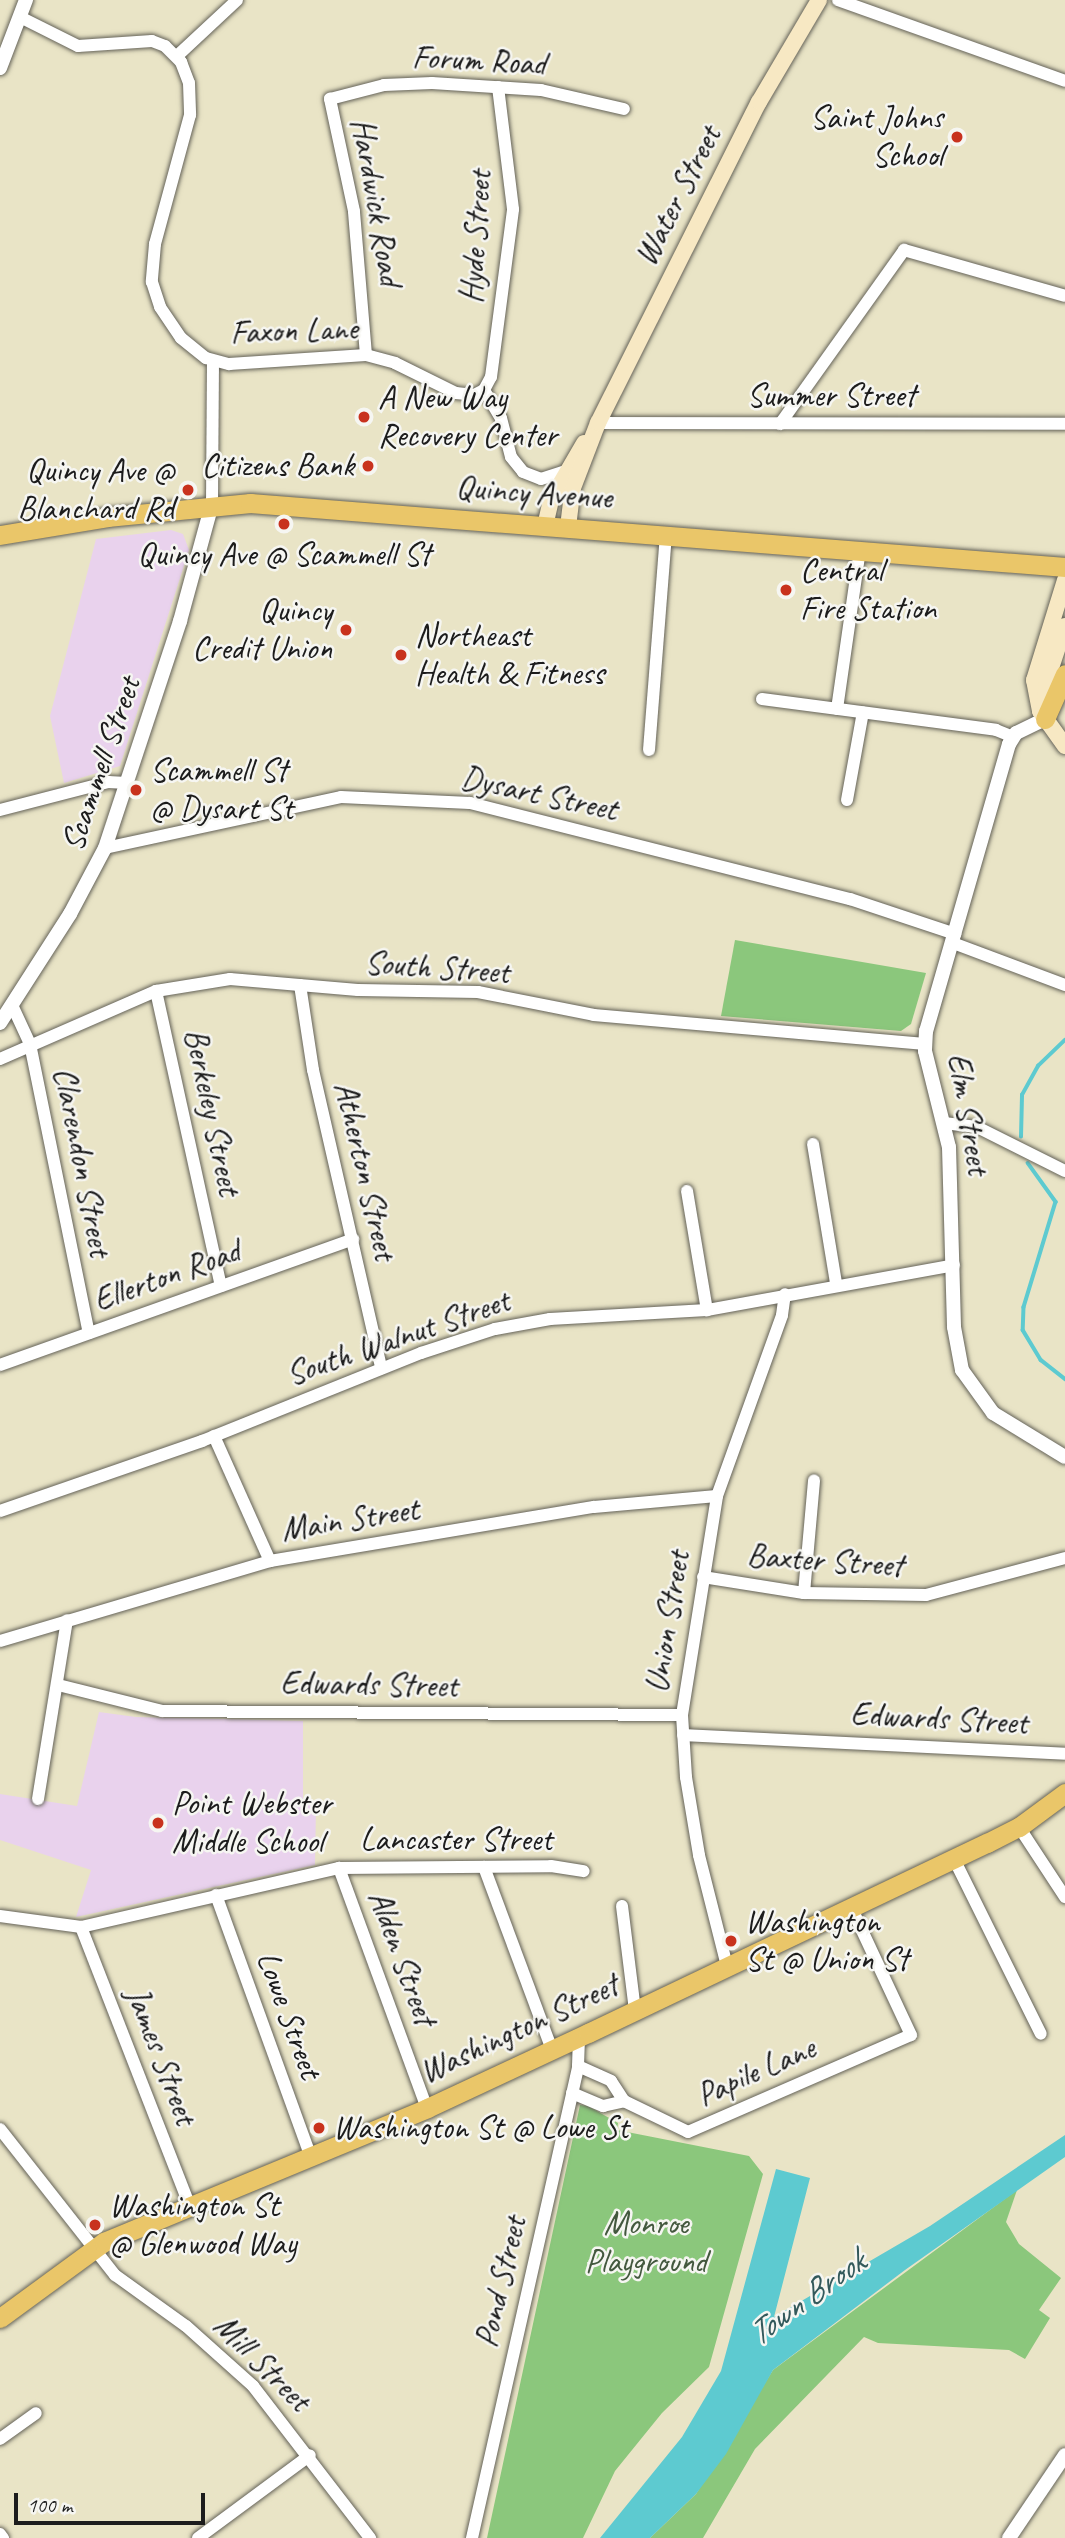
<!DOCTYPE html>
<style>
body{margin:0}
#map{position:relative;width:1065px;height:2538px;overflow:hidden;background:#e9e4c6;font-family:Caveat,sans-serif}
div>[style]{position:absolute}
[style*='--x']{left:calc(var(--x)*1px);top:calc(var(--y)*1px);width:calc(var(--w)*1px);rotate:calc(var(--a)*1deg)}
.built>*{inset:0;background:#e9d2ed}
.green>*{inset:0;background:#8bc77c}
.water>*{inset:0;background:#5dcad0}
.stream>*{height:3.5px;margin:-1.75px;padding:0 1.75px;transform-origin:1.75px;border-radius:1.75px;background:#5dcad0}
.roads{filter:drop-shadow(0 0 2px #646258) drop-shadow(0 0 2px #646258)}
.minor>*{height:12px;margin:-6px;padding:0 6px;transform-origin:6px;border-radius:6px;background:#fff}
.tertiary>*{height:14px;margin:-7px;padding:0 7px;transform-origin:7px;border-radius:7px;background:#fff}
.secondary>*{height:16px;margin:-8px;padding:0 8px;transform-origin:8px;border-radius:8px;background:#f7e8c3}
.primary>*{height:19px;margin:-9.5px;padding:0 9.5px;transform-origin:9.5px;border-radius:9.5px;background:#eac669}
.dots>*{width:19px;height:19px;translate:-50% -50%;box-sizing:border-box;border:4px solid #f6f6f2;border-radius:50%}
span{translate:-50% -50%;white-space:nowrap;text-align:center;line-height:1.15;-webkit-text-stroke:5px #f6f6f2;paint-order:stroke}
.street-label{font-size:33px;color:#1c1c1c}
.poi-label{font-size:33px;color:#1c1c1c}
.right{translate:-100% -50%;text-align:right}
.left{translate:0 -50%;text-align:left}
.park-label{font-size:33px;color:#43583e}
.water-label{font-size:35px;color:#33595b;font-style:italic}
.scale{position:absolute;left:14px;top:2493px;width:191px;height:32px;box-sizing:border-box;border:4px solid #1c1c1c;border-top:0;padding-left:9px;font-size:21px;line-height:24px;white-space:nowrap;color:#1c1c1c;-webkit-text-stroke:5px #f6f6f2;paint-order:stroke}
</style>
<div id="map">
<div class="built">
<i style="clip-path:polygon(171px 530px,183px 534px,189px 550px,120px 766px,64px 783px,50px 716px,96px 539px)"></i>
<i style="clip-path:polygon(99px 1712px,136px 1717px,303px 1721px,303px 1803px,316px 1806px,315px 1865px,76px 1917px,91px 1870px,0 1840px,0 1794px,77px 1806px)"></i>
</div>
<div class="green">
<i style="clip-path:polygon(735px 940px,926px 973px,911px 1024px,901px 1031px,721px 1016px)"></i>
<i style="clip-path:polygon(580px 2105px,588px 2106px,618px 2123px,617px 2130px,749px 2156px,763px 2174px,709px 2367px,662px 2413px,615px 2471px,583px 2538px,487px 2538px)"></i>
<i style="clip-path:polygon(1017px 2190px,1006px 2222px,1019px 2244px,1061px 2278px,1039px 2310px,1050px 2318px,1025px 2359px,1009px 2350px,878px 2343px,864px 2337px,755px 2449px,703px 2538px,650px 2538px,696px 2494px,773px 2370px)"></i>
</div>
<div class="water">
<i style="clip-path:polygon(1065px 2135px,1065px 2157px,905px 2270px,773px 2370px,726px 2454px,696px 2494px,650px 2538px,600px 2538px,682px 2437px,721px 2371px,776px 2169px,810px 2178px,774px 2317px,930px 2226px)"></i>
</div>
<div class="stream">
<i style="--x:1021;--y:1137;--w:42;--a:-88.6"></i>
<i style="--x:1022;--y:1095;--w:33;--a:-61"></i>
<i style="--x:1038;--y:1066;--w:37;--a:-44"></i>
<i style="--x:1028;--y:1163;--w:48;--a:54.3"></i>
<i style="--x:1056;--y:1202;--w:110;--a:106.9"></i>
<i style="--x:1024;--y:1307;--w:23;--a:92"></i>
<i style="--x:1023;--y:1330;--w:35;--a:59"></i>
<i style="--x:1041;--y:1360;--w:31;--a:38"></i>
</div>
<div class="roads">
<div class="minor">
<i style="--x:838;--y:0;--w:241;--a:19.6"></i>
<i style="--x:20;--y:17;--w:65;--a:26.6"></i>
<i style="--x:78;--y:46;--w:74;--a:-3.9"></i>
<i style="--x:152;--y:41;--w:14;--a:21"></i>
<i style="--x:165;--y:46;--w:23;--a:45"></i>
<i style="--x:181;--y:62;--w:22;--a:69"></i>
<i style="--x:189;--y:83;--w:32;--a:88"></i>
<i style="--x:190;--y:115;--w:134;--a:105.2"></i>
<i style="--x:155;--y:244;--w:38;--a:95"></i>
<i style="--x:152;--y:282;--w:26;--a:72"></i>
<i style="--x:160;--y:307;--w:37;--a:56"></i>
<i style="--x:181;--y:338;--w:32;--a:39"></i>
<i style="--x:206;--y:358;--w:24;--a:15"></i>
<i style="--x:229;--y:364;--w:137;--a:-3.8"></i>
<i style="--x:366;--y:355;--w:30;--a:15"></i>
<i style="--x:395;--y:363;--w:68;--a:26.2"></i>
<i style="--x:456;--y:393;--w:18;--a:6"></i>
<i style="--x:474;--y:395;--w:11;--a:-27"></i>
<i style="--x:484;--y:390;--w:15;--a:-62"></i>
<i style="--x:491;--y:377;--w:169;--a:-82.5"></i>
<i style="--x:513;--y:209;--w:123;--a:-97"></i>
<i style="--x:177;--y:56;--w:82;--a:-43"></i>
<i style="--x:366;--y:355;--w:144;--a:-94.8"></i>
<i style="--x:354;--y:211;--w:115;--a:-102.1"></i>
<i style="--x:330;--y:99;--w:56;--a:-14.5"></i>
<i style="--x:384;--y:85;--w:48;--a:-2.4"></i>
<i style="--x:432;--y:83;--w:109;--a:3.7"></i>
<i style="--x:541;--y:90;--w:85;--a:12.9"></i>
<i style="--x:484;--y:390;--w:33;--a:59"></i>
<i style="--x:501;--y:418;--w:40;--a:75.6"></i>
<i style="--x:511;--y:457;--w:19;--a:51"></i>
<i style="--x:523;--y:472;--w:19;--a:21"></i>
<i style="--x:541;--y:479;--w:26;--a:-18"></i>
<i style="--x:598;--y:423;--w:467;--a:0.1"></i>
<i style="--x:780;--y:424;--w:214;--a:-54.5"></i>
<i style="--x:904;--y:250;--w:167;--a:15.9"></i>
<i style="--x:212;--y:504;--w:143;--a:-89.6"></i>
<i style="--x:762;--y:699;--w:236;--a:7.5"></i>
<i style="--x:996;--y:730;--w:18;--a:22"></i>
<i style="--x:837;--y:709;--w:161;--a:-81.8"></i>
<i style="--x:649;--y:750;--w:216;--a:-85.5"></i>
<i style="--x:847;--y:800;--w:89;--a:-79.7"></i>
<i style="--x:0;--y:810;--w:112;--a:-14.5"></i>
<i style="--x:108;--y:782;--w:19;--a:3"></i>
<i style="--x:105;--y:848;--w:241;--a:-12.2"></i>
<i style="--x:341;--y:797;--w:129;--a:2.7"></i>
<i style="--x:470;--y:803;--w:392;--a:14.2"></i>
<i style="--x:850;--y:899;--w:111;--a:18.4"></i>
<i style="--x:953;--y:943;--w:120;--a:20.6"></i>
<i style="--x:300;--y:985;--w:86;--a:81.3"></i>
<i style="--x:313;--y:1070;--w:306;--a:77.1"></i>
<i style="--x:156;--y:991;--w:302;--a:77.6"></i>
<i style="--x:12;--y:1005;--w:43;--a:65.2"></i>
<i style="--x:30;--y:1044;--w:295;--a:78.5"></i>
<i style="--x:0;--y:1059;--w:170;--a:-23.6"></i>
<i style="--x:156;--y:991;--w:75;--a:-9.2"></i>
<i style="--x:230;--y:979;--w:128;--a:4.9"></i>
<i style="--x:358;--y:990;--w:120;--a:1"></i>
<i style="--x:478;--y:992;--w:118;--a:11.2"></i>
<i style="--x:594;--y:1015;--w:332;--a:5"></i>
<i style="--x:944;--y:1123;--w:33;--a:7"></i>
<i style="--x:977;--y:1127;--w:98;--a:26.6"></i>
<i style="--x:813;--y:1144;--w:141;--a:80.6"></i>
<i style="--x:687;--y:1191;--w:121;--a:80.5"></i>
<i style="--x:0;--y:1365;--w:375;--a:-19.6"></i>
<i style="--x:214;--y:1436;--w:137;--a:65.9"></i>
<i style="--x:0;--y:1511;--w:214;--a:-19.1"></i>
<i style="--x:202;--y:1441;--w:236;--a:-21.9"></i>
<i style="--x:421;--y:1353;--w:78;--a:-18"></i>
<i style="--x:495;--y:1329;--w:56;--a:-10.3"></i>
<i style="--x:550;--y:1319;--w:157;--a:-3.3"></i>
<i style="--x:707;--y:1310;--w:251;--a:-10.3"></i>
<i style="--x:703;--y:1577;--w:102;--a:9"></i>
<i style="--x:804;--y:1593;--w:122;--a:0.9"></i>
<i style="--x:926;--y:1595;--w:144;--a:-14.9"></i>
<i style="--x:804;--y:1593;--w:113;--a:-84.9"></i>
<i style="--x:0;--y:1641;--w:282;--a:-16.5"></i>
<i style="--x:270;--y:1561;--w:328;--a:-9.5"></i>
<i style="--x:594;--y:1507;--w:123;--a:-5.1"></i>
<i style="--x:58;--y:1685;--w:107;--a:14"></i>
<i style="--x:162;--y:1711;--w:520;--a:0.44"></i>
<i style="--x:683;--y:1735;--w:382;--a:2.8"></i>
<i style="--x:38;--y:1799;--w:181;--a:-80.8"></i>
<i style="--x:1019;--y:1827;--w:84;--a:56.7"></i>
<i style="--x:954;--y:1859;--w:195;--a:63.6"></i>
<i style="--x:484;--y:1867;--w:195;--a:69.6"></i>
<i style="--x:339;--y:1868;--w:256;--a:69.9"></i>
<i style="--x:216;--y:1895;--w:276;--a:70.1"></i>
<i style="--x:622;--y:1906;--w:106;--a:82.9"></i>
<i style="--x:0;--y:1916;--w:82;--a:7.7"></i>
<i style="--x:81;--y:1927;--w:265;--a:-12.9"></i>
<i style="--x:339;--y:1868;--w:212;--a:-0.5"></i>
<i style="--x:551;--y:1866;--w:33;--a:9"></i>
<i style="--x:81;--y:1927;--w:297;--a:68.7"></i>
<i style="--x:727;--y:1966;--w:114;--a:-104.2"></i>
<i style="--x:699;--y:1855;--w:79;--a:-99.5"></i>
<i style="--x:686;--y:1777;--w:62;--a:-93.7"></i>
<i style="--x:682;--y:1715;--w:222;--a:-80.9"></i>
<i style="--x:717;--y:1496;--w:192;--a:-70.2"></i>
<i style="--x:782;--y:1315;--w:21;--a:-82"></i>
<i style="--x:578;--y:2066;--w:36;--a:24"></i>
<i style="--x:611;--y:2081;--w:24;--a:57"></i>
<i style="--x:624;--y:2101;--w:71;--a:25.8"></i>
<i style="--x:688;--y:2132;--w:243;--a:-23.5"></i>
<i style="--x:911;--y:2035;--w:141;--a:-115.1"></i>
<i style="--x:572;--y:2093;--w:34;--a:23"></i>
<i style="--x:603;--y:2106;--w:22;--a:-13"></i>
<i style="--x:0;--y:2129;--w:186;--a:51.8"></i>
<i style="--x:115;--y:2275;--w:87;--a:35.7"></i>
<i style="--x:186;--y:2326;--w:90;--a:41.8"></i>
<i style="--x:253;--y:2386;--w:192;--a:52.4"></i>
<i style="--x:0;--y:2439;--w:44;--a:-35.8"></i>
<i style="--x:0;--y:2534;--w:5;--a:53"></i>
<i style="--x:198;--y:2538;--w:139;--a:-36.5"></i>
<i style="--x:472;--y:2538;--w:484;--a:-77.3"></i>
<i style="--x:578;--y:2066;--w:29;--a:-88"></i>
</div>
<div class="tertiary">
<i style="--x:0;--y:68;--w:73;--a:-69.1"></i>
<i style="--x:1045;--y:719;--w:32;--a:154"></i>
<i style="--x:1016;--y:733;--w:13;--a:122"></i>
<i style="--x:1009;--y:744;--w:299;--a:106.1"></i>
<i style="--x:926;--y:1031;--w:20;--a:93"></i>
<i style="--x:925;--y:1051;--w:99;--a:76"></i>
<i style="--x:949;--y:1147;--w:180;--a:88.4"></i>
<i style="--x:954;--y:1327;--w:44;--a:79.5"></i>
<i style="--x:962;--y:1370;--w:53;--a:54.2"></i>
<i style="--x:993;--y:1413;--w:84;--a:31.4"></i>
<i style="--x:0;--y:1023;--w:130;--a:-57.3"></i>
<i style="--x:70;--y:914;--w:75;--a:-62.1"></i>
<i style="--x:105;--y:848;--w:239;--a:-71.7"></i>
<i style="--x:180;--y:621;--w:121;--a:-74.7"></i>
<i style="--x:1009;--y:2538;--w:100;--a:-56"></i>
</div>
<div class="secondary">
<i style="--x:545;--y:526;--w:27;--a:-77"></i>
<i style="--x:551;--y:500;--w:66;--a:-59.9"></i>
<i style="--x:568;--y:527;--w:39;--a:-83"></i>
<i style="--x:573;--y:488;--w:70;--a:-69"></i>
<i style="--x:598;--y:423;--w:359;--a:-63.4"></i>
<i style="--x:759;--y:102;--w:118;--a:-59.5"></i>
<i style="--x:1065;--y:580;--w:105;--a:107.2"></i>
<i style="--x:1034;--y:680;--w:32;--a:79"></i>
<i style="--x:1040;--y:711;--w:43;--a:54.5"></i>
<i style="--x:1044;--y:710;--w:30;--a:-84"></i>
<i style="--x:1047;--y:680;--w:57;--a:-71.6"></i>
</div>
<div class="primary">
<i style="--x:0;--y:535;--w:109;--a:-9.5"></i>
<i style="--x:107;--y:517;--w:144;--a:-5.6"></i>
<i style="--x:250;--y:503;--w:818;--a:4.49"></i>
<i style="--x:1045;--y:719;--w:49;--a:-66"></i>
<i style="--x:0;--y:2318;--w:129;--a:-36.2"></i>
<i style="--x:104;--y:2242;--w:350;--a:-22.5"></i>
<i style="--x:427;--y:2108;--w:178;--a:-25"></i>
<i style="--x:588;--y:2033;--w:442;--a:-25.5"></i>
<i style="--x:987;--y:1843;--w:36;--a:-27"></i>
<i style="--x:1019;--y:1827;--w:57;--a:-36.5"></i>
</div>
</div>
<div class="dots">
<i style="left:957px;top:137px;background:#c8321e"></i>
<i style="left:364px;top:417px;background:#c8321e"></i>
<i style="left:368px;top:466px;background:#c8321e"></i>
<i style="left:188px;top:490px;background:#c8321e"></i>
<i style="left:284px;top:524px;background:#c8321e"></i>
<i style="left:786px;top:590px;background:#c8321e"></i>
<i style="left:346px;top:630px;background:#c8321e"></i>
<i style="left:401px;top:655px;background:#c8321e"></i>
<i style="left:136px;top:790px;background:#c8321e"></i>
<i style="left:158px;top:1823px;background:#c8321e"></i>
<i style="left:731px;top:1941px;background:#c8321e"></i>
<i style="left:319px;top:2128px;background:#c8321e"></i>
<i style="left:95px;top:2225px;background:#c8321e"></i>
</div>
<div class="street-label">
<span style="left:479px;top:61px;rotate:3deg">Forum Road</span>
<span style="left:678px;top:196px;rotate:-63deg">Water Street</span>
<span style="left:376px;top:202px;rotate:80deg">Hardwick Road</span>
<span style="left:476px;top:237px;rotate:-86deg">Hyde Street</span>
<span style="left:294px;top:331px;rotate:-2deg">Faxon Lane</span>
<span style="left:831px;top:396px">Summer Street</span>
<span style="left:534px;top:493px;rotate:4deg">Quincy Avenue</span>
<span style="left:101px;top:764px;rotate:-71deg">Scammell Street</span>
<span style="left:539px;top:794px;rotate:12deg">Dysart Street</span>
<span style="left:437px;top:968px;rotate:4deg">South Street</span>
<span style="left:212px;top:1112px;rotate:78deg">Berkeley Street</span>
<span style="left:968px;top:1114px;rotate:80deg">Elm Street</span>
<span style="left:82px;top:1162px;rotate:79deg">Clarendon Street</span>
<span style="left:365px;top:1171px;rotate:77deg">Atherton Street</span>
<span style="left:167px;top:1276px;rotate:-20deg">Ellerton Road</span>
<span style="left:398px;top:1338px;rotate:-19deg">South Walnut Street</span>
<span style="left:350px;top:1520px;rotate:-9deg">Main Street</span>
<span style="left:825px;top:1561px;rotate:4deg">Baxter Street</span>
<span style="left:668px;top:1622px;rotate:-81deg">Union Street</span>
<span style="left:369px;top:1685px;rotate:1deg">Edwards Street</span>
<span style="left:939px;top:1719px;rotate:3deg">Edwards Street</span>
<span style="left:456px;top:1840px">Lancaster Street</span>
<span style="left:402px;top:1958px;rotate:70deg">Alden Street</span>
<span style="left:289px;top:2015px;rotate:70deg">Lowe Street</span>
<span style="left:519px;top:2029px;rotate:-25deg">Washington Street</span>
<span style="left:161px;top:2056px;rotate:69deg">James Street</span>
<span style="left:756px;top:2072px;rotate:-24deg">Papile Lane</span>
<span style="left:501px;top:2282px;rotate:-77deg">Pond Street</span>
<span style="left:262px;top:2363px;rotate:45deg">Mill Street</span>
</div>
<div class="poi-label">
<span class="right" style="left:943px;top:137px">Saint Johns<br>School</span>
<span class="left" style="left:378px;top:417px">A New Way<br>Recovery Center</span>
<span class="right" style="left:354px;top:466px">Citizens Bank</span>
<span class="right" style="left:174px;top:490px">Quincy Ave @<br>Blanchard Rd</span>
<span style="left:284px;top:555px">Quincy Ave @ Scammell St</span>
<span class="left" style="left:800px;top:590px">Central<br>Fire Station</span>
<span class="right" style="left:332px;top:630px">Quincy<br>Credit Union</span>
<span class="left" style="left:415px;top:655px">Northeast<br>Health &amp; Fitness</span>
<span class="left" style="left:150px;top:790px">Scammell St<br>@ Dysart St</span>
<span class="left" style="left:172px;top:1823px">Point Webster<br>Middle School</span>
<span class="left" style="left:745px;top:1941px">Washington<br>St @ Union St</span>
<span class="left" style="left:333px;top:2128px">Washington St @ Lowe St</span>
<span class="left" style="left:109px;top:2225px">Washington St<br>@ Glenwood Way</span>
</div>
<div class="park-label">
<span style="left:646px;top:2243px">Monroe<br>Playground</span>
</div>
<div class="water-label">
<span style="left:806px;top:2298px;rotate:-36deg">Town Brook</span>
</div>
<div class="scale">100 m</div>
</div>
